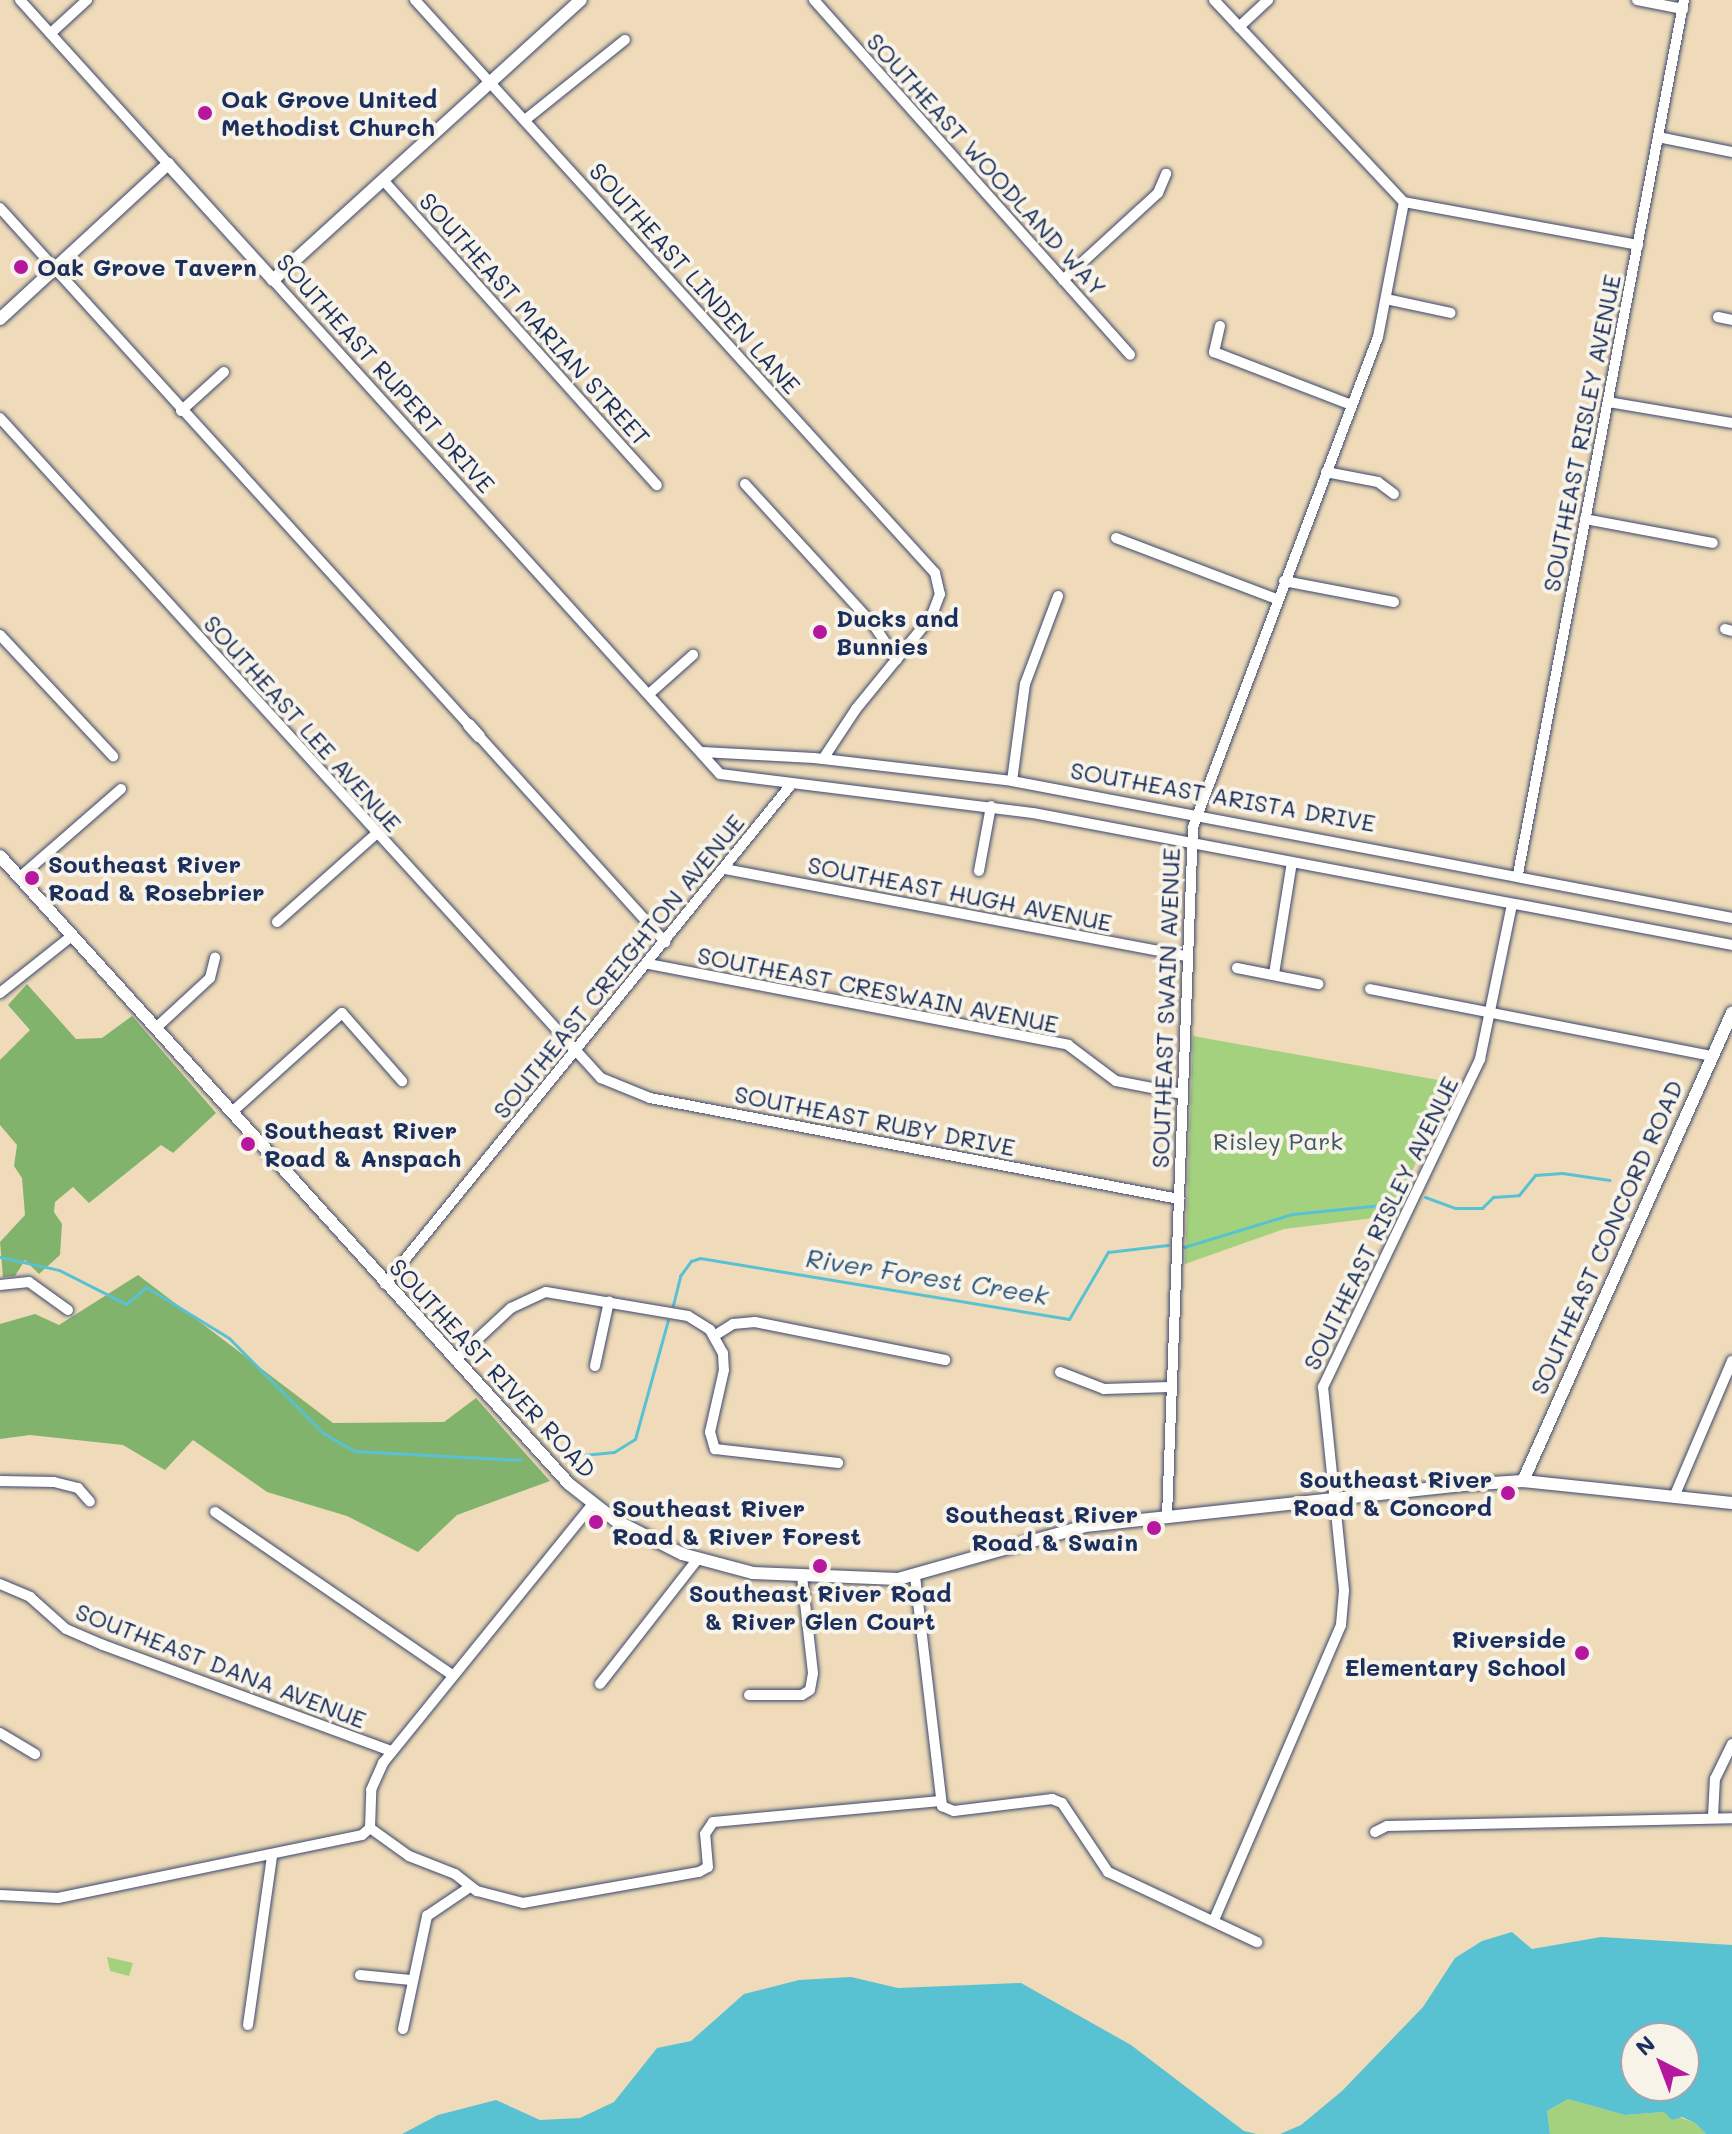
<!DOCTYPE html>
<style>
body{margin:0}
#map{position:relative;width:1732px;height:2134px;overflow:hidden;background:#efdbb9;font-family:Mali,sans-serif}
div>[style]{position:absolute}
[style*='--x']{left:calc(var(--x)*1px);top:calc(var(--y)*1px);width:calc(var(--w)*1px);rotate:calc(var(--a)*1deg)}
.green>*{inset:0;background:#a3d17e}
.forest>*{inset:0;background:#82b36d}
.water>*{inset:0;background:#58c2d3}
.stream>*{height:3px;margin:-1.5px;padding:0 1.5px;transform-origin:1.5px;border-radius:1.5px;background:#58c2d3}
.roads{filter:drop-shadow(0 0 2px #3b496c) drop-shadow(0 0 2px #3b496c)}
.minor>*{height:10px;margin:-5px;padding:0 5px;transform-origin:5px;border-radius:5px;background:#fff}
.tertiary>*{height:12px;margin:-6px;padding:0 6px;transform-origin:6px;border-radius:6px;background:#fff}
.dots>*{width:22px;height:22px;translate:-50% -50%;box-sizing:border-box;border:4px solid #f7f3e8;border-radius:50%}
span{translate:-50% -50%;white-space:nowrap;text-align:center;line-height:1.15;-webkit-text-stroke:8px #f7f3e8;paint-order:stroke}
.poi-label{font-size:24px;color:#1b2f5e;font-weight:700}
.left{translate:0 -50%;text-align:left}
.right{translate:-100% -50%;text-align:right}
.street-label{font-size:24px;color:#1b2f5e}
.park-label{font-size:24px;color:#3d5866}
.water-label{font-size:26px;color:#2a547b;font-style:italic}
.north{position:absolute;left:1620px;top:2022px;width:80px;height:80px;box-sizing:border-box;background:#f7f3e8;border:2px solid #9fa5b1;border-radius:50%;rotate:318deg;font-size:22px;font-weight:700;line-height:32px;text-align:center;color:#1b2f5e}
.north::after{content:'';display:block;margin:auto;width:28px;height:36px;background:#b5179e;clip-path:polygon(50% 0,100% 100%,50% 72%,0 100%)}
</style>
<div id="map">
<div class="green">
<i style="clip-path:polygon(1193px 1036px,1455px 1083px,1390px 1216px,1284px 1229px,1185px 1264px)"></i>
<i style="clip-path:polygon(107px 1957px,133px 1963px,129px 1976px,110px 1971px)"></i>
<i style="clip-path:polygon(1568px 2099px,1625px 2115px,1665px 2112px,1695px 2123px,1706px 2134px,1550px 2134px,1547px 2111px)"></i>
</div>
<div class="forest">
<i style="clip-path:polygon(27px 984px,76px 1039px,102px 1038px,132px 1016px,216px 1113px,173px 1153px,161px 1145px,89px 1203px,73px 1187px,55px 1202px,54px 1212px,62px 1224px,60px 1255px,39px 1274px,25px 1260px,15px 1276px,3px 1277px,0 1242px,25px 1215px,22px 1178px,14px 1166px,17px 1145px,0 1125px,0 1060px,30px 1030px,8px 1005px)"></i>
<i style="clip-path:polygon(138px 1275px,333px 1423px,444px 1422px,476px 1398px,550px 1481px,457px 1515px,418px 1552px,347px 1516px,267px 1492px,193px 1440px,165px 1470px,123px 1445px,30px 1435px,0 1439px,0 1324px,35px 1314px,59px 1325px)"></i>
</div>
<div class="water">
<i style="clip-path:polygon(evenodd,1512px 1932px,1532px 1949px,1601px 1937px,1732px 1945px,1732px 2134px,1706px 2134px,1695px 2123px,1682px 2117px,1672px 2120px,1664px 2112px,1625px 2115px,1568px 2099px,1547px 2111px,1550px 2134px,1280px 2134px,1301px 2125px,1342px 2091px,1423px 2007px,1455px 1958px,1482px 1941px,1512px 1932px,1684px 2038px,1684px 2086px,1636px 2086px,1636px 2038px,1684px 2038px)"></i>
<i style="clip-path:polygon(851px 1977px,898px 1988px,1021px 1983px,1131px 2045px,1244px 2131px,1257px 2134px,402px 2134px,438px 2115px,496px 2100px,540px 2120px,580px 2118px,614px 2102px,657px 2048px,691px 2041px,744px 1994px,799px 1980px)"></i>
</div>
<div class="stream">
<i style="--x:1425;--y:1197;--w:33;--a:20"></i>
<i style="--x:1456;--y:1208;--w:26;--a:0"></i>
<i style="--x:1482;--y:1208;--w:16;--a:-45"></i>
<i style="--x:1493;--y:1197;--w:26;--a:-4"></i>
<i style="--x:1519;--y:1195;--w:26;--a:-51"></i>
<i style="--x:1535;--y:1175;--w:27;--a:-4"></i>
<i style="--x:1562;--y:1173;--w:48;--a:8.5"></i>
<i style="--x:1184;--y:1247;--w:113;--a:-17"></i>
<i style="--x:1292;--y:1214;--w:100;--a:-5.7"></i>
<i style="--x:0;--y:1257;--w:60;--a:12.4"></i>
<i style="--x:59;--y:1270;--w:75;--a:26.9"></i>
<i style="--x:126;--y:1304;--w:26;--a:-40"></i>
<i style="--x:146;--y:1287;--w:97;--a:31.6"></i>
<i style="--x:229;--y:1338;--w:134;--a:45.3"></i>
<i style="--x:323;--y:1433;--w:36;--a:30"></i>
<i style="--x:354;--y:1451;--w:167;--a:3.1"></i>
<i style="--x:673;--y:1305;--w:30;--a:-76"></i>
<i style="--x:680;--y:1276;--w:19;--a:-54"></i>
<i style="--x:691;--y:1261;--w:9;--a:-18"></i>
<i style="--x:700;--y:1258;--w:374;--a:9.4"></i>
<i style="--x:1069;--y:1319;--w:78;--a:-59.8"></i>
<i style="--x:1108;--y:1252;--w:60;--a:-6.7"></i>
<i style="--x:563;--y:1457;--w:51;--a:-5.6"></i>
<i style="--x:614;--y:1452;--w:25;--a:-32"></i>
<i style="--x:635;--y:1439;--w:123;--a:-74.5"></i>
</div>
<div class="roads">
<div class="minor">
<i style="--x:20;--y:0;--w:221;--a:47.9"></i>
<i style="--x:415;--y:0;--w:774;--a:47.78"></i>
<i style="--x:935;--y:573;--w:22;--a:77"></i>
<i style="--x:940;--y:594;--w:25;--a:111"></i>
<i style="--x:931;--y:617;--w:119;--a:129.2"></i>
<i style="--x:856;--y:709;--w:60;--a:123.4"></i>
<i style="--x:814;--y:0;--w:475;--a:48.3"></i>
<i style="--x:1214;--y:0;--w:277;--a:46.8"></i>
<i style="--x:1404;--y:202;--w:238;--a:10.4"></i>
<i style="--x:1637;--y:0;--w:47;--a:11.1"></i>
<i style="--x:1239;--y:27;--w:40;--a:-43"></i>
<i style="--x:51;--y:33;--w:49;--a:-42.5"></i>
<i style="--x:525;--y:120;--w:128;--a:-38.7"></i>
<i style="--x:1658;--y:137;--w:76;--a:11.5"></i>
<i style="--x:383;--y:180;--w:410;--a:48.1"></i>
<i style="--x:0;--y:208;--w:698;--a:47.79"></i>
<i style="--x:273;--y:280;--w:666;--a:47.86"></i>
<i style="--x:720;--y:774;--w:315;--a:7.1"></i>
<i style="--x:1033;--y:813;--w:711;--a:10.69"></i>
<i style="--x:1063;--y:280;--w:129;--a:-42.5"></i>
<i style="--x:1158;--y:193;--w:21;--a:-67"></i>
<i style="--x:1386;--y:299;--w:66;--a:12.2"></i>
<i style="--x:1718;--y:317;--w:14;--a:12"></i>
<i style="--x:1220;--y:326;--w:27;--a:103"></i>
<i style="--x:1214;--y:352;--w:147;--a:21.1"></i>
<i style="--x:1608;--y:402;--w:126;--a:9.6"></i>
<i style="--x:181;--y:411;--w:58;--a:-42.2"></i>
<i style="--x:0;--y:418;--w:893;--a:47.68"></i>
<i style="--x:601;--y:1078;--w:53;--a:22.2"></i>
<i style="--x:650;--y:1098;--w:539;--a:10.81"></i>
<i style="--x:1326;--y:472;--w:53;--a:10.9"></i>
<i style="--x:1378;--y:482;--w:20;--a:37"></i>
<i style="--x:745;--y:484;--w:190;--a:47.6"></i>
<i style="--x:873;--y:624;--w:43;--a:56.3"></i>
<i style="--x:1585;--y:519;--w:130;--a:10.6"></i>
<i style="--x:1116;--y:538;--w:172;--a:20.8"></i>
<i style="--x:1284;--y:581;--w:112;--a:10.8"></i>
<i style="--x:1725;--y:629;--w:7;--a:16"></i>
<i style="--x:0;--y:635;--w:166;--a:47"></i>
<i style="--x:649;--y:694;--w:59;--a:-41.6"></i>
<i style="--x:479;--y:736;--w:278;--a:47.9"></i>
<i style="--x:702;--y:752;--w:112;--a:3.1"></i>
<i style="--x:814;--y:758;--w:199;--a:6.6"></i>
<i style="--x:1012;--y:781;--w:733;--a:10.77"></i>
<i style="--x:1012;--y:781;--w:98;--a:-82.4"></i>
<i style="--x:1025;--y:684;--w:94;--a:-69.4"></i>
<i style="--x:725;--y:869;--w:470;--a:10.7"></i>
<i style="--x:979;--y:871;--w:66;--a:-79.5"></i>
<i style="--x:1518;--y:874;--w:890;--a:-79.25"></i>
<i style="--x:20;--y:877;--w:134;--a:-41.1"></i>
<i style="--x:277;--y:922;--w:132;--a:-41.6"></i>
<i style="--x:649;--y:964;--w:427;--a:10.9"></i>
<i style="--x:1068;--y:1045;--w:60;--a:36.9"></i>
<i style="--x:1116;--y:1081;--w:68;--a:11"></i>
<i style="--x:1237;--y:968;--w:83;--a:11.2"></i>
<i style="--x:1274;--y:974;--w:113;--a:-80.9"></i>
<i style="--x:1370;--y:989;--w:349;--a:11.1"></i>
<i style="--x:0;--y:993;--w:93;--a:-38.5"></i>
<i style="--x:157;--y:1027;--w:72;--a:-42.8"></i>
<i style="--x:210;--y:978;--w:21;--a:-76"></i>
<i style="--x:232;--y:1112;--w:148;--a:-42"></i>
<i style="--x:342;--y:1013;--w:91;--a:48.6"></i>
<i style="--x:385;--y:1284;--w:642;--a:-50.88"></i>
<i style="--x:0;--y:1285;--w:29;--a:-6"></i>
<i style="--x:29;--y:1282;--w:48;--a:35.7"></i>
<i style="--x:714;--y:1336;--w:22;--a:-32"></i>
<i style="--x:733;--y:1324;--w:22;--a:-5"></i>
<i style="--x:755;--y:1322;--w:194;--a:11.3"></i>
<i style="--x:455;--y:1360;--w:76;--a:-42.9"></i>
<i style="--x:511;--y:1308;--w:38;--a:-25"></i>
<i style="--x:546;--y:1292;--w:144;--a:9.6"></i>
<i style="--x:688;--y:1316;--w:26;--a:32"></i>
<i style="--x:710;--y:1330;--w:26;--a:61"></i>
<i style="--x:723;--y:1353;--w:17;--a:87"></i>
<i style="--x:724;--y:1370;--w:64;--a:102.7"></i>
<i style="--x:710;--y:1432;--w:18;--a:74"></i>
<i style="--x:715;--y:1449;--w:124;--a:6.5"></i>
<i style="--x:595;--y:1366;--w:66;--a:-77.8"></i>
<i style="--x:1060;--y:1372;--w:47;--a:21.1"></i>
<i style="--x:1104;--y:1389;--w:66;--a:-1.7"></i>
<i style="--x:0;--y:1481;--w:54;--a:1.1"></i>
<i style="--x:54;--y:1482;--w:25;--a:14"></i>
<i style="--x:78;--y:1488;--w:18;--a:49"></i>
<i style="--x:1674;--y:1497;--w:148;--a:-66.9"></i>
<i style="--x:215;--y:1512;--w:288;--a:34.5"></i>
<i style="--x:1167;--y:1516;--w:689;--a:-87.84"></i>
<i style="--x:1193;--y:827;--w:524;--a:-69.32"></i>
<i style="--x:1378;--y:337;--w:137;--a:-79.1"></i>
<i style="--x:915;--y:1576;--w:232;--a:83.3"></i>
<i style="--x:942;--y:1806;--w:13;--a:23"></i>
<i style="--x:954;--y:1811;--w:99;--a:-7"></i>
<i style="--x:1052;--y:1799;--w:11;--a:22"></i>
<i style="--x:1062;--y:1803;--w:83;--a:56.3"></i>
<i style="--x:1108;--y:1872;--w:165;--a:25.2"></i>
<i style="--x:0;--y:1584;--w:33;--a:23"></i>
<i style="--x:30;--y:1597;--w:48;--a:41.6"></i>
<i style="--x:66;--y:1629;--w:40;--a:23.4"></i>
<i style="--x:103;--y:1645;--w:307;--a:20.2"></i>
<i style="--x:600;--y:1684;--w:157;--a:-52"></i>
<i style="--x:749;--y:1695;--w:53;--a:0"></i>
<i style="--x:802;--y:1695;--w:9;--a:-32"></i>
<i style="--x:810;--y:1690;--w:17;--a:-80"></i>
<i style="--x:813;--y:1673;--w:98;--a:-96.5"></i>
<i style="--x:0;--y:1733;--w:41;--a:31"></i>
<i style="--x:1713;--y:1816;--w:37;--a:-87"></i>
<i style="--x:1715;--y:1779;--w:39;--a:-64"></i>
<i style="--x:370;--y:1828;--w:48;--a:35.7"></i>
<i style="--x:409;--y:1856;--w:49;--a:21.4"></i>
<i style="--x:455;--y:1874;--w:28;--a:38"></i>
<i style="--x:477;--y:1891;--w:48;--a:14.6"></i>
<i style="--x:523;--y:1903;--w:179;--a:-10"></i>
<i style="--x:699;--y:1872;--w:10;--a:-29"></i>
<i style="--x:708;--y:1867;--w:33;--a:-95"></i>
<i style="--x:705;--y:1834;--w:14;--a:-56"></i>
<i style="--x:713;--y:1822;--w:226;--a:-5.3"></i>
<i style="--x:1375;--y:1832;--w:13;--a:-27"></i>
<i style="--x:1387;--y:1826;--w:345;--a:-1.3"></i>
<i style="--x:0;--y:1895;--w:58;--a:3"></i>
<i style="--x:58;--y:1898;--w:310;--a:-11.7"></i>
<i style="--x:362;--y:1835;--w:11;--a:-41"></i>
<i style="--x:370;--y:1828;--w:38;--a:-88"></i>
<i style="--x:371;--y:1790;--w:30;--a:-66"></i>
<i style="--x:383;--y:1763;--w:332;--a:-51"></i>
<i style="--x:1214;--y:1920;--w:321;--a:-66.7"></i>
<i style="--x:1341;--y:1625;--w:35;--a:-85"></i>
<i style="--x:1344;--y:1590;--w:204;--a:-95.9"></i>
<i style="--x:1323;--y:1387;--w:364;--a:-64.4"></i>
<i style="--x:1480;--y:1059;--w:158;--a:-78.3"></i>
<i style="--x:360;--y:1975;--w:51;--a:5.6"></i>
<i style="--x:248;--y:2025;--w:171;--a:-81.9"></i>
<i style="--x:403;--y:2029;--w:116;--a:-78"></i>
<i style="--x:427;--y:1916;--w:52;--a:-34"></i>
</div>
<div class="tertiary">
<i style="--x:0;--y:319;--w:229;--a:-42.7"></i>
<i style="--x:168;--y:164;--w:156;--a:47.8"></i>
<i style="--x:273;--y:280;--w:416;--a:-42.3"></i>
<i style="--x:469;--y:725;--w:15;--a:48"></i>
<i style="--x:0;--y:856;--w:847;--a:47.82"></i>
<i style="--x:569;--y:1484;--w:58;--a:38"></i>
<i style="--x:615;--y:1520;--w:75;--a:26.9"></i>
<i style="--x:682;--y:1554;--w:73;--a:15"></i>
<i style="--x:753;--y:1573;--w:145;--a:2.4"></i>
<i style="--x:898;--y:1579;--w:194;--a:-15.8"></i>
<i style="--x:1085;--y:1526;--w:380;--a:-6.2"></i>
<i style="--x:1463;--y:1485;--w:60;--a:-3.8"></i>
<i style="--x:1523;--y:1481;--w:210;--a:6"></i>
<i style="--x:1523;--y:1481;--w:513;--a:-65.94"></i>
</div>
</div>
<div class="dots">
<i style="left:205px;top:113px;background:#b5179e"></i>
<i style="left:21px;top:267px;background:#b5179e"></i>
<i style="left:820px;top:632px;background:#b5179e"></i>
<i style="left:32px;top:878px;background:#b5179e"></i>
<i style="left:248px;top:1144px;background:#b5179e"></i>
<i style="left:1508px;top:1493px;background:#b5179e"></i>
<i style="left:596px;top:1522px;background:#b5179e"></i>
<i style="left:1154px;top:1528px;background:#b5179e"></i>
<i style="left:820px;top:1566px;background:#b5179e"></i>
<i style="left:1582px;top:1653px;background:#b5179e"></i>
</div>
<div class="poi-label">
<span class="left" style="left:221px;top:113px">Oak Grove United<br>Methodist Church</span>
<span class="left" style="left:37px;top:267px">Oak Grove Tavern</span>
<span class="left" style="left:836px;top:632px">Ducks and<br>Bunnies</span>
<span class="left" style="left:48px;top:878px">Southeast River<br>Road &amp; Rosebrier</span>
<span class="left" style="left:264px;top:1144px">Southeast River<br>Road &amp; Anspach</span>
<span class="right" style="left:1492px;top:1493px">Southeast River<br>Road &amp; Concord</span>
<span class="left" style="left:612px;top:1522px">Southeast River<br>Road &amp; River Forest</span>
<span class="right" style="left:1138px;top:1528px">Southeast River<br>Road &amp; Swain</span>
<span style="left:820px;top:1607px">Southeast River Road<br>&amp; River Glen Court</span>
<span class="right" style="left:1566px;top:1653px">Riverside<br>Elementary School</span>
</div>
<div class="street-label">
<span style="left:987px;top:164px;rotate:48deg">SOUTHEAST WOODLAND WAY</span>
<span style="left:695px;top:278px;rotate:48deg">SOUTHEAST LINDEN LANE</span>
<span style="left:535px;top:319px;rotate:48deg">SOUTHEAST MARIAN STREET</span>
<span style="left:386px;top:373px;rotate:48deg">SOUTHEAST RUPERT DRIVE</span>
<span style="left:1581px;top:433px;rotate:-79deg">SOUTHEAST RISLEY AVENUE</span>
<span style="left:303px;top:723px;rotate:48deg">SOUTHEAST LEE AVENUE</span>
<span style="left:1223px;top:796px;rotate:10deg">SOUTHEAST ARISTA DRIVE</span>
<span style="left:960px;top:893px;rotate:11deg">SOUTHEAST HUGH AVENUE</span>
<span style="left:618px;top:966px;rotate:-51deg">SOUTHEAST CREIGHTON AVENUE</span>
<span style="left:878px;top:989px;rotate:11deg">SOUTHEAST CRESWAIN AVENUE</span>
<span style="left:1165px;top:1008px;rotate:-88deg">SOUTHEAST SWAIN AVENUE</span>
<span style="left:875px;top:1120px;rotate:11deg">SOUTHEAST RUBY DRIVE</span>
<span style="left:1380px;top:1223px;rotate:-64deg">SOUTHEAST RISLEY AVENUE</span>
<span style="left:1606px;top:1237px;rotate:-66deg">SOUTHEAST CONCORD ROAD</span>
<span style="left:493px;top:1368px;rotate:47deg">SOUTHEAST RIVER ROAD</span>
<span style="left:221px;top:1665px;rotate:21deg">SOUTHEAST DANA AVENUE</span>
</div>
<div class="park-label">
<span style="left:1278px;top:1141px">Risley Park</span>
</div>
<div class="water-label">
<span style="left:927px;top:1277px;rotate:9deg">River Forest Creek</span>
</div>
<div class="north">N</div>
</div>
